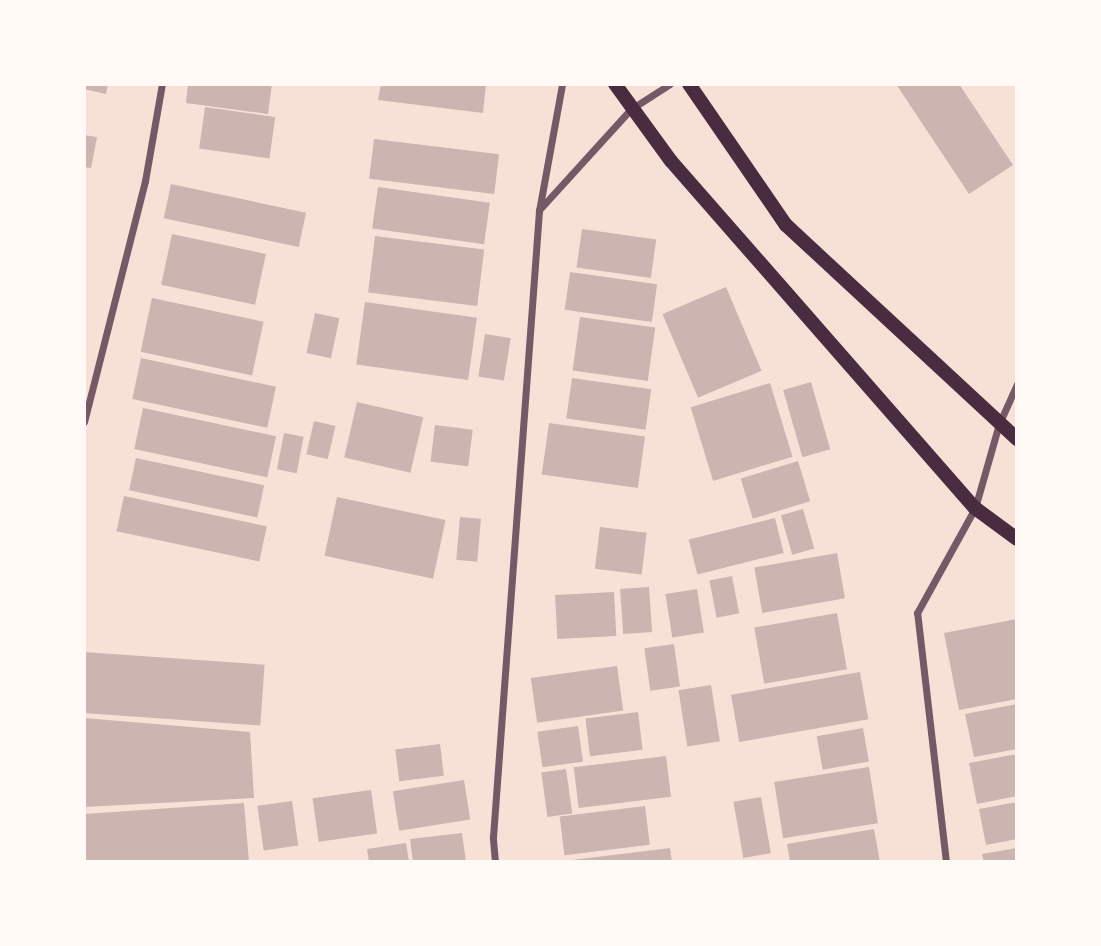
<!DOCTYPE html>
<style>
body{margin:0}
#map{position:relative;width:1101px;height:946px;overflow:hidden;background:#f7e1d7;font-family:"IBM Plex Sans",sans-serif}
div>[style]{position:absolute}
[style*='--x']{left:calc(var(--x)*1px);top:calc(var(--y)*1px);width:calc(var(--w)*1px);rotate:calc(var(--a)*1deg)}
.building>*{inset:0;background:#ccb4b1;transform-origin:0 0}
.minor>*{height:7px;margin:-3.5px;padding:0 3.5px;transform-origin:3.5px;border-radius:3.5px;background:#755966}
.secondary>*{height:14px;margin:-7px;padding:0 7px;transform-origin:7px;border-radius:7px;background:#4a2c40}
span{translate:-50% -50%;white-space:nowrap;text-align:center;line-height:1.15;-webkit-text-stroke:7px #fffaf5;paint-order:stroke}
.frame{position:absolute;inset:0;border:86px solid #fffaf5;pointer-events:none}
</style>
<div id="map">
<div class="building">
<i style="clip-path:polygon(84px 84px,108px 84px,106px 94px,84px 89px)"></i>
<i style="clip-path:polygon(188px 84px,272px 84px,268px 114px,186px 103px)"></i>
<i style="clip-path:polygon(381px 84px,486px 84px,483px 113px,378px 100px)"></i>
<i style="clip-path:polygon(896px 84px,959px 84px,1013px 165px,969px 194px)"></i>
<i style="left:205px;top:107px;width:71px;height:42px;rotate:8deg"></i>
<i style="clip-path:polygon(84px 135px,97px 137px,91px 168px,84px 167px)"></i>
<i style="left:374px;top:139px;width:126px;height:40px;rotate:7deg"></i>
<i style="left:171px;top:184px;width:138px;height:35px;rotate:12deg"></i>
<i style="left:378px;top:187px;width:113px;height:42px;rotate:8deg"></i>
<i style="left:582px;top:229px;width:75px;height:39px;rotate:8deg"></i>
<i style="left:172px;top:234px;width:96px;height:52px;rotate:12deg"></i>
<i style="left:375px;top:236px;width:110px;height:57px;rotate:7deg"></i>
<i style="left:570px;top:272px;width:88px;height:38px;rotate:8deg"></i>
<i style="left:726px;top:287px;width:91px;height:69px;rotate:67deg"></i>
<i style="left:152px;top:298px;width:114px;height:55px;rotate:12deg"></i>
<i style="left:365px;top:302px;width:113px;height:63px;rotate:8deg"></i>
<i style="left:315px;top:313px;width:25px;height:41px;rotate:12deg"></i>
<i style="left:580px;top:317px;width:76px;height:54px;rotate:8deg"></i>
<i style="left:485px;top:334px;width:26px;height:43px;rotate:9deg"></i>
<i style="left:141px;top:358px;width:138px;height:42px;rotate:12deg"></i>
<i style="left:572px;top:378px;width:80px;height:41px;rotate:8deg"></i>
<i style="left:811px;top:382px;width:70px;height:29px;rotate:74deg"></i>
<i style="left:770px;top:383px;width:77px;height:83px;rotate:73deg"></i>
<i style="left:357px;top:402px;width:68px;height:57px;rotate:13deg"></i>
<i style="left:143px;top:408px;width:136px;height:42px;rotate:12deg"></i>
<i style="left:314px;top:421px;width:22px;height:34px;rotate:13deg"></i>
<i style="left:549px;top:423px;width:97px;height:52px;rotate:8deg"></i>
<i style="left:435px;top:425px;width:38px;height:37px;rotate:7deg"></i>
<i style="left:284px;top:433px;width:20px;height:37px;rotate:11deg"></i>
<i style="left:136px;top:458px;width:131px;height:33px;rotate:12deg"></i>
<i style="left:798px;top:461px;width:42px;height:60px;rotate:73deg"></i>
<i style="left:124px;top:496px;width:146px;height:36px;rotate:12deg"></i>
<i style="left:337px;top:497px;width:111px;height:60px;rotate:12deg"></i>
<i style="left:803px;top:509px;width:41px;height:23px;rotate:74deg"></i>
<i style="left:460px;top:517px;width:21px;height:43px;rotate:5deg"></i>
<i style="left:775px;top:518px;width:36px;height:89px;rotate:76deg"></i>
<i style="left:600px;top:527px;width:47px;height:42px;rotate:7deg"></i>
<i style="left:837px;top:553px;width:46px;height:84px;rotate:80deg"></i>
<i style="left:732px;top:576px;width:38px;height:23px;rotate:79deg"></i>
<i style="left:649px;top:587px;width:45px;height:29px;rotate:86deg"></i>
<i style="left:697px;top:589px;width:44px;height:32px;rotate:81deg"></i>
<i style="left:614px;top:592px;width:44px;height:59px;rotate:87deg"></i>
<i style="left:837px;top:613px;width:57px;height:84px;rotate:80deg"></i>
<i style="clip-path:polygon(1017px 619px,1017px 699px,959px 710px,944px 633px)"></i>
<i style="left:674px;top:644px;width:43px;height:30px;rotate:82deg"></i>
<i style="left:84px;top:652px;width:181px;height:61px;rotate:4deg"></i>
<i style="left:617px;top:666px;width:45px;height:87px;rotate:82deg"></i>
<i style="left:860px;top:672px;width:48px;height:131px;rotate:80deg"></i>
<i style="left:711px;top:685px;width:57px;height:33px;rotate:81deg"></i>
<i style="clip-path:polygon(1017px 704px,1017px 749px,974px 757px,965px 714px)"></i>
<i style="left:638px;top:712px;width:38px;height:53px;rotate:83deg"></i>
<i style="clip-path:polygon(84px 718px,250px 732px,254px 798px,84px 807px)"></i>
<i style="left:578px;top:726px;width:36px;height:41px;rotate:82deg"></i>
<i style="left:863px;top:728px;width:34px;height:47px;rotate:80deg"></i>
<i style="left:440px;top:744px;width:32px;height:45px;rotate:83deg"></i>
<i style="clip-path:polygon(1017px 754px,1017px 796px,977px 804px,969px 763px)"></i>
<i style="left:666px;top:756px;width:41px;height:93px;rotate:83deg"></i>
<i style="left:869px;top:767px;width:57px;height:96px;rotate:81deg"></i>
<i style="left:566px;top:769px;width:45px;height:25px;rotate:82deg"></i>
<i style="left:464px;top:780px;width:40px;height:72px;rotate:81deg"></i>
<i style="left:371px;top:790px;width:44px;height:59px;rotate:82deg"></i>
<i style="left:761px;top:797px;width:57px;height:28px;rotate:80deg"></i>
<i style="left:292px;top:801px;width:45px;height:35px;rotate:82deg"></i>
<i style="clip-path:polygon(1017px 802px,1017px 839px,986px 845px,979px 809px)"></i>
<i style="clip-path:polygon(244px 803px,249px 862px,84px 862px,84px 814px)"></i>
<i style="left:645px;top:806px;width:39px;height:86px;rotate:83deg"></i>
<i style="clip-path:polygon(874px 829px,880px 862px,790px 862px,787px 844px)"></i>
<i style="clip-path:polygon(462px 833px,466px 862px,413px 862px,410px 839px)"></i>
<i style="clip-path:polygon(406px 843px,409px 862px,369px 862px,367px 849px)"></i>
<i style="clip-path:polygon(670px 848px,672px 862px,572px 862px,572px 860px)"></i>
<i style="clip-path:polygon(1017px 848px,1017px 862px,984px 862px,982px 854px)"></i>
</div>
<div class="minor">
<i style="--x:539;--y:210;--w:137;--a:-47.7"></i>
<i style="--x:631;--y:109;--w:46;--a:-32.7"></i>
<i style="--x:84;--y:422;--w:249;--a:-75.8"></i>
<i style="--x:145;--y:181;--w:98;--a:-80.1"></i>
<i style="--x:495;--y:862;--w:25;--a:-95"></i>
<i style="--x:493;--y:837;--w:628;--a:-85.8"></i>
<i style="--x:539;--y:211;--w:129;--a:-79.7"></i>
<i style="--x:946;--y:862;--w:251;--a:-96.6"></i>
<i style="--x:917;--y:613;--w:120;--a:-61.1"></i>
<i style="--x:975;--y:508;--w:87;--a:-74.1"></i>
<i style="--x:999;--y:424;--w:44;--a:-65.8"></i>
</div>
<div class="secondary">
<i style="--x:615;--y:84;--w:95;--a:54"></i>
<i style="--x:671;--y:161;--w:461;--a:48.8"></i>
<i style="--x:975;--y:508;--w:52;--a:36.4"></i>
<i style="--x:689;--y:84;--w:171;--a:55.5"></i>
<i style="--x:786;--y:225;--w:315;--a:42.8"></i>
</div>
<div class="frame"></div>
</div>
